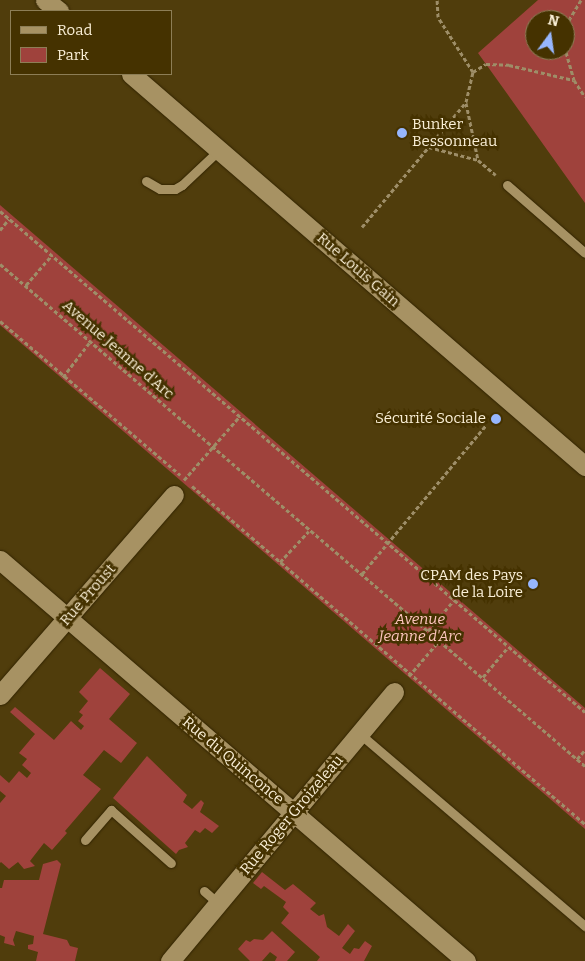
<!DOCTYPE html>
<meta charset="utf-8">
<style>
body{margin:0}
#map{position:relative;width:585px;height:961px;overflow:hidden;background:#503d0c;font-family:Bitter,serif}
div>[style]{position:absolute}
[style*='--x']{left:calc(var(--x)*1px);top:calc(var(--y)*1px);width:calc(var(--w)*1px);rotate:calc(var(--a)*1deg)}
.green>*{inset:0;background:#9f423c}
.path>*{height:3px;margin-top:-1.5px;transform-origin:0;background:repeating-linear-gradient(90deg,#9e8e68 0 4px,transparent 0 6.5px)}
.roads{filter:drop-shadow(0 0 1px #322400) drop-shadow(0 0 1px #322400)}
.service>*{height:9px;margin:-4.5px;padding:0 4.5px;transform-origin:4.5px;border-radius:4.5px;background:#a79263}
.minor>*{height:19px;margin:-9.5px;padding:0 9.5px;transform-origin:9.5px;border-radius:9.5px;background:#a79263}
.dots>*{width:14px;height:14px;translate:-50% -50%;box-sizing:border-box;border:2px solid #453200;border-radius:50%}
span{translate:-50% -50%;white-space:nowrap;text-align:center;line-height:1.15;-webkit-text-stroke:5px #453200;paint-order:stroke}
.poi-label{font-size:15px;color:#faefd6}
.left{translate:0 -50%;text-align:left}
.right{translate:-100% -50%;text-align:right}
.street-label{font-size:15px;color:#faefd6}
.park-label{font-size:15px;color:#fec6bf;font-style:italic}
.legend{position:absolute;left:10px;top:10px;width:162px;height:65px;box-sizing:border-box;background:#453200;border:1px solid #8d7e56;margin:0;padding:6px 9px;list-style:none;font-size:15px;color:#faefd6}
.legend li{display:flex;align-items:center;gap:10px;height:25px}
.legend b{width:25px;border:1px solid #8d7e56}
.north{position:absolute;left:525px;top:10px;width:50px;height:50px;box-sizing:border-box;background:#453200;border:1px solid #8d7e56;border-radius:50%;rotate:14deg;font-size:14px;font-weight:700;line-height:20px;text-align:center;color:#faefd6}
.north::after{content:'';display:block;margin:auto;width:18px;height:22px;background:#97b6fd;clip-path:polygon(50% 0,100% 100%,50% 72%,0 100%)}
</style>
<div id="map">
<div class="green">
<i style="clip-path:polygon(evenodd,538px 0,585px 0,585px 203px,478px 53px,538px 0,535px 20px,565px 20px,565px 50px,535px 50px,535px 20px)"></i>
<i style="clip-path:polygon(0 205px,585px 708px,585px 829px,0 325px)"></i>
<i style="clip-path:polygon(100px 668px,130px 694px,109px 719px,137px 743px,121px 763px,104px 750px,83px 775px,101px 789px,65px 831px,67px 833px,52px 850px,44px 843px,30px 861px,35px 866px,24px 869px,18px 862px,9px 869px,1px 862px,0 863px,0 803px,6px 796px,0 791px,0 775px,9px 783px,19px 771px,27px 778px,31px 773px,22px 765px,27px 759px,19px 753px,35px 734px,10px 712px,15px 707px,54px 740px,71px 721px,81px 730px,84px 726px,78px 721px,83px 715px,79px 712px,88px 701px,79px 692px)"></i>
<i style="clip-path:polygon(147px 756px,187px 795px,183px 802px,192px 809px,201px 800px,204px 803px,200px 812px,219px 826px,212px 833px,205px 828px,200px 833px,195px 830px,185px 843px,188px 847px,179px 850px,176px 854px,113px 798px)"></i>
<i style="clip-path:polygon(57px 860px,61px 864px,43px 934px,67px 940px,70px 946px,78px 948px,75px 961px,36px 961px,38px 952px,28px 949px,28px 945px,33px 944px,34px 936px,16px 931px,13px 940px,15px 946px,4px 943px,5px 937px,0 935px,0 888px,2px 888px,4px 880px,39px 880px,43px 864px)"></i>
<i style="clip-path:polygon(262px 872px,285px 890px,293px 884px,316px 903px,310px 909px,319px 916px,324px 914px,327px 927px,339px 936px,348px 924px,355px 931px,342px 948px,350px 954px,354px 948px,359px 949px,365px 941px,372px 946px,364px 961px,317px 961px,320px 957px,281px 923px,289px 913px,283px 907px,286px 902px,264px 886px,261px 889px,253px 883px)"></i>
<i style="clip-path:polygon(272px 931px,295px 952px,287px 961px,275px 961px,277px 957px,270px 952px,262px 961px,250px 961px,238px 949px,246px 940px,250px 942px,254px 939px,263px 940px)"></i>
</div>
<div class="path">
<i style="--x:581;--y:0;--w:21;--a:121"></i>
<i style="--x:570;--y:18;--w:10;--a:107"></i>
<i style="--x:567;--y:28;--w:24;--a:92"></i>
<i style="--x:566;--y:52;--w:29;--a:74"></i>
<i style="--x:574;--y:80;--w:20;--a:57"></i>
<i style="--x:473;--y:72;--w:15;--a:-32"></i>
<i style="--x:486;--y:64;--w:23;--a:2"></i>
<i style="--x:509;--y:65;--w:66;--a:13.2"></i>
<i style="--x:466;--y:103;--w:58;--a:78.1"></i>
<i style="--x:478;--y:160;--w:23;--a:40"></i>
<i style="--x:429;--y:147;--w:51;--a:14.9"></i>
<i style="--x:0;--y:211;--w:770;--a:40.58"></i>
<i style="--x:362;--y:227;--w:163;--a:-50.2"></i>
<i style="--x:466;--y:102;--w:31;--a:-77"></i>
<i style="--x:473;--y:72;--w:65;--a:-122.5"></i>
<i style="--x:438;--y:17;--w:17;--a:-93"></i>
<i style="--x:0;--y:230;--w:14;--a:-51"></i>
<i style="--x:0;--y:264;--w:771;--a:40.63"></i>
<i style="--x:26;--y:285;--w:40;--a:-49"></i>
<i style="--x:0;--y:321;--w:237;--a:40.5"></i>
<i style="--x:63;--y:377;--w:44;--a:-52.4"></i>
<i style="--x:184;--y:480;--w:85;--a:-48.8"></i>
<i style="--x:192;--y:486;--w:518;--a:40.7"></i>
<i style="--x:280;--y:562;--w:42;--a:-46.9"></i>
<i style="--x:362;--y:574;--w:194;--a:-50.2"></i>
<i style="--x:428;--y:631;--w:40;--a:-50"></i>
<i style="--x:409;--y:676;--w:46;--a:-49.4"></i>
<i style="--x:483;--y:677;--w:39;--a:-50"></i>
<i style="--x:577;--y:759;--w:12;--a:-48"></i>
</div>
<div class="roads">
<div class="service">
<i style="--x:146;--y:181;--w:16;--a:30"></i>
<i style="--x:160;--y:189;--w:15;--a:0"></i>
<i style="--x:175;--y:189;--w:8;--a:-30"></i>
<i style="--x:182;--y:185;--w:51;--a:-43.4"></i>
<i style="--x:507;--y:185;--w:103;--a:41.1"></i>
<i style="--x:360;--y:734;--w:296;--a:40.5"></i>
<i style="--x:85;--y:840;--w:40;--a:-49"></i>
<i style="--x:111;--y:810;--w:80;--a:41.5"></i>
<i style="--x:204;--y:891;--w:18;--a:41"></i>
</div>
<div class="minor">
<i style="--x:45;--y:0;--w:18;--a:38"></i>
<i style="--x:131;--y:74;--w:600;--a:40.81"></i>
<i style="--x:0;--y:560;--w:615;--a:40.71"></i>
<i style="--x:0;--y:695;--w:265;--a:-49"></i>
<i style="--x:170;--y:961;--w:350;--a:-50.2"></i>
</div>
</div>
<div class="dots">
<i style="left:402px;top:133px;background:#97b6fd"></i>
<i style="left:496px;top:419px;background:#97b6fd"></i>
<i style="left:533px;top:584px;background:#97b6fd"></i>
</div>
<div class="poi-label">
<span class="left" style="left:412px;top:133px">Bunker<br>Bessonneau</span>
<span class="right" style="left:486px;top:419px">Sécurité Sociale</span>
<span class="right" style="left:523px;top:584px">CPAM des Pays<br>de la Loire</span>
</div>
<div class="street-label">
<span style="left:358px;top:270px;rotate:41deg">Rue Louis Gain</span>
<span style="left:118px;top:350px;rotate:41deg">Avenue Jeanne d'Arc</span>
<span style="left:88px;top:595px;rotate:-49deg">Rue Proust</span>
<span style="left:233px;top:761px;rotate:40deg">Rue du Quinconce</span>
<span style="left:292px;top:815px;rotate:-50deg">Rue Roger Groizeleau</span>
</div>
<div class="park-label">
<span style="left:420px;top:628px">Avenue<br>Jeanne d'Arc</span>
</div>
<ul class="legend">
<li><b style="height:6px;background:#a79263"></b>Road</li>
<li><b style="height:14px;background:#9f423c"></b>Park</li>
</ul>
<div class="north">N</div>
</div>
